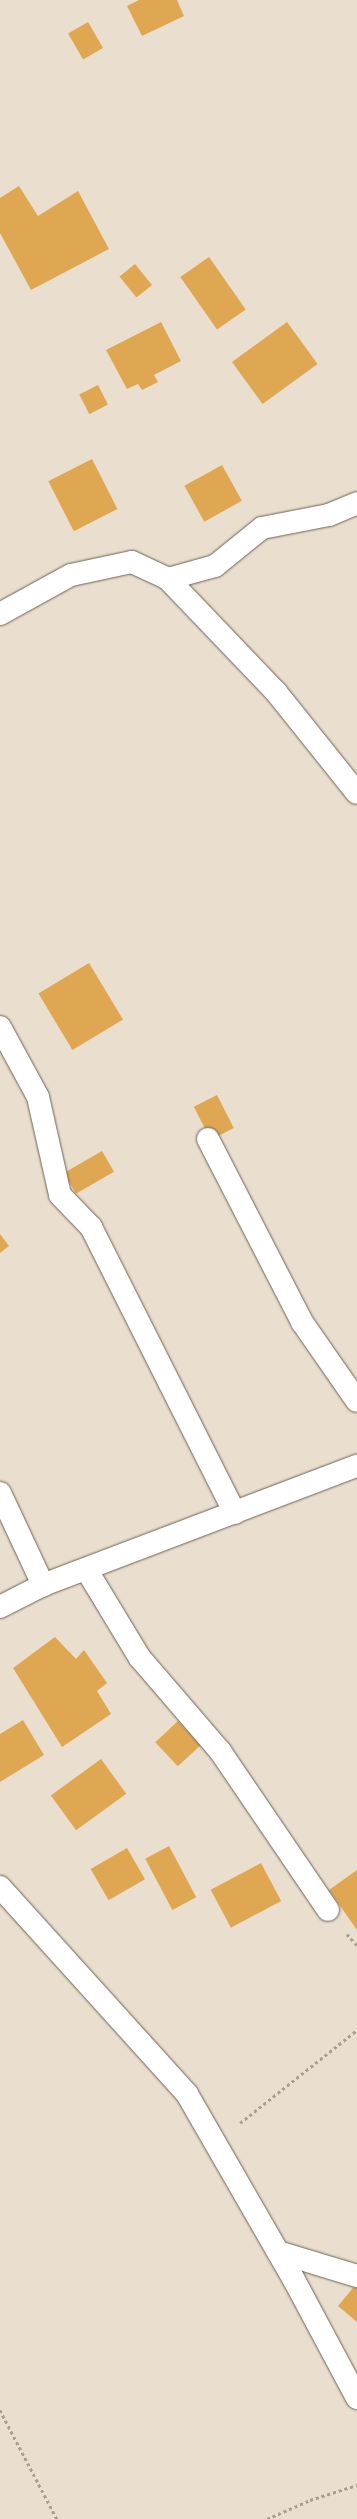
<!DOCTYPE html>
<style>
body{margin:0}
#map{position:relative;width:357px;height:2519px;overflow:hidden;background:#eadece;font-family:Arial,sans-serif}
div>[style]{position:absolute}
[style*='--x']{left:calc(var(--x)*1px);top:calc(var(--y)*1px);width:calc(var(--w)*1px);rotate:calc(var(--a)*1deg)}
.building>*{inset:0;background:#e0a753;transform-origin:0 0}
.path>*{height:2.5px;margin-top:-1.25px;transform-origin:0;background:repeating-linear-gradient(90deg,#a89f92 0 3px,transparent 0 6px)}
.roads{filter:drop-shadow(0 0 1px #6d6254) drop-shadow(0 0 1px #6d6254)}
.minor>*{height:22px;margin:-11px;padding:0 11px;transform-origin:11px;border-radius:11px;background:#fff}
span{translate:-50% -50%;white-space:nowrap;text-align:center;line-height:1.15;-webkit-text-stroke:3px #fff;paint-order:stroke}
</style>
<div id="map">
<div class="building">
<i style="clip-path:polygon(139px 0,177px 0,184px 16px,142px 36px,127px 6px)"></i>
<i style="left:88px;top:22px;width:30px;height:23px;rotate:60deg"></i>
<i style="clip-path:polygon(19px 186px,38px 216px,78px 191px,109px 249px,31px 290px,0 233px,0 198px)"></i>
<i style="left:209px;top:257px;width:64px;height:35px;rotate:55deg"></i>
<i style="left:135px;top:264px;width:27px;height:20px;rotate:51deg"></i>
<i style="clip-path:polygon(161px 322px,181px 361px,154px 375px,158px 382px,142px 390px,138px 384px,127px 389px,106px 350px)"></i>
<i style="left:287px;top:322px;width:52px;height:68px;rotate:54deg"></i>
<i style="left:98px;top:385px;width:22px;height:21px;rotate:63deg"></i>
<i style="left:92px;top:459px;width:56px;height:49px;rotate:63deg"></i>
<i style="left:222px;top:465px;width:41px;height:43px;rotate:61deg"></i>
<i style="left:89px;top:963px;width:66px;height:59px;rotate:59deg"></i>
<i style="left:217px;top:1095px;width:37px;height:26px;rotate:63deg"></i>
<i style="left:102px;top:1151px;width:24px;height:44px;rotate:60deg"></i>
<i style="clip-path:polygon(0 1234px,9px 1246px,0 1253px)"></i>
<i style="clip-path:polygon(55px 1637px,76px 1659px,84px 1650px,107px 1683px,97px 1691px,111px 1714px,62px 1747px,13px 1668px)"></i>
<i style="clip-path:polygon(23px 1720px,44px 1755px,0 1782px,0 1734px)"></i>
<i style="left:178px;top:1721px;width:33px;height:31px;rotate:47deg"></i>
<i style="left:101px;top:1759px;width:43px;height:62px;rotate:54deg"></i>
<i style="left:169px;top:1846px;width:58px;height:27px;rotate:62deg"></i>
<i style="left:127px;top:1848px;width:36px;height:42px;rotate:60deg"></i>
<i style="left:261px;top:1863px;width:43px;height:57px;rotate:62deg"></i>
<i style="clip-path:polygon(357px 1870px,357px 1930px,329px 1890px)"></i>
<i style="clip-path:polygon(357px 2283px,357px 2322px,338px 2306px)"></i>
</div>
<div class="path">
<i style="--x:347;--y:1934;--w:15;--a:48"></i>
<i style="--x:240;--y:2123;--w:149;--a:-38.5"></i>
<i style="--x:0;--y:2410;--w:123;--a:62.4"></i>
<i style="--x:267;--y:2519;--w:47;--a:-23.8"></i>
<i style="--x:310;--y:2500;--w:49;--a:-17.7"></i>
</div>
<div class="roads">
<div class="minor">
<i style="--x:168;--y:579;--w:49;--a:-15.5"></i>
<i style="--x:215;--y:566;--w:60;--a:-39"></i>
<i style="--x:262;--y:528;--w:68;--a:-11"></i>
<i style="--x:329;--y:515;--w:30;--a:-23"></i>
<i style="--x:0;--y:614;--w:81;--a:-28.8"></i>
<i style="--x:71;--y:575;--w:62;--a:-12"></i>
<i style="--x:132;--y:562;--w:40;--a:25"></i>
<i style="--x:168;--y:579;--w:156;--a:46.3"></i>
<i style="--x:276;--y:692;--w:129;--a:51.3"></i>
<i style="--x:0;--y:1027;--w:80;--a:61.5"></i>
<i style="--x:38;--y:1097;--w:100;--a:77.3"></i>
<i style="--x:60;--y:1195;--w:45;--a:45.9"></i>
<i style="--x:91;--y:1227;--w:320;--a:63.3"></i>
<i style="--x:208;--y:1139;--w:206;--a:62.8"></i>
<i style="--x:302;--y:1322;--w:96;--a:55.2"></i>
<i style="--x:0;--y:1493;--w:102;--a:64.9"></i>
<i style="--x:86;--y:1569;--w:104;--a:58.8"></i>
<i style="--x:140;--y:1658;--w:123;--a:49.3"></i>
<i style="--x:220;--y:1751;--w:192;--a:55.8"></i>
<i style="--x:0;--y:1607;--w:48;--a:-27.1"></i>
<i style="--x:43;--y:1585;--w:336;--a:-20.8"></i>
<i style="--x:0;--y:1887;--w:279;--a:47.9"></i>
<i style="--x:187;--y:2094;--w:212;--a:60.1"></i>
<i style="--x:293;--y:2278;--w:136;--a:61.9"></i>
<i style="--x:278;--y:2252;--w:83;--a:16.9"></i>
</div>
</div>
</div>
